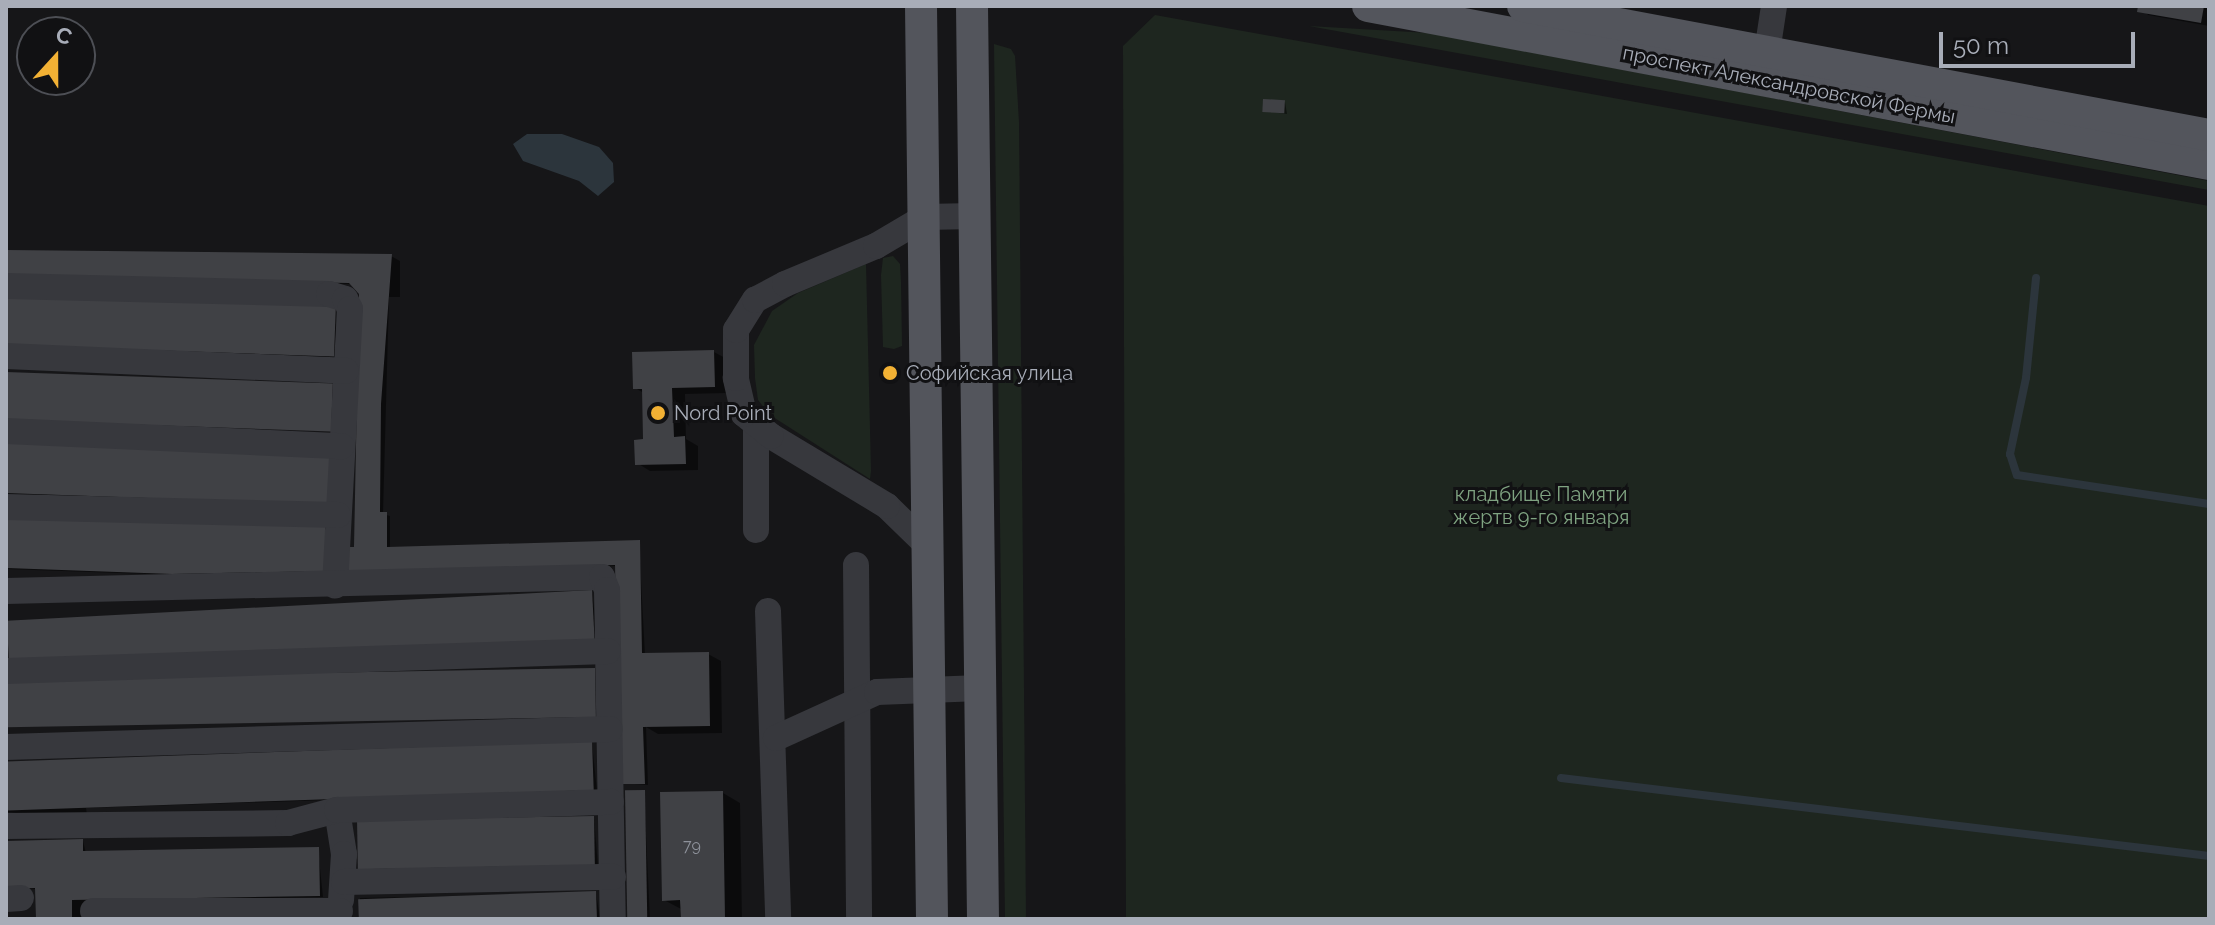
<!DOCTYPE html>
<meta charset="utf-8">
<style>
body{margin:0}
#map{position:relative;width:2215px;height:925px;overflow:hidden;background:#161618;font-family:Raleway,sans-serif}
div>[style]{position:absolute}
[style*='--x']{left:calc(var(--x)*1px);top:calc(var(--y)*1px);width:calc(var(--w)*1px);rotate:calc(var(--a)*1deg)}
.green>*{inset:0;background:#1e261f}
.water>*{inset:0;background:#2c353c}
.shadow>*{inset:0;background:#0007;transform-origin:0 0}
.stream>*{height:8px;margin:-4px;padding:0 4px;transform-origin:4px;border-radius:4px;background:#2c353c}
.building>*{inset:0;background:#404145;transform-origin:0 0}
.minor>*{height:26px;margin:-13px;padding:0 13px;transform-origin:13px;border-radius:13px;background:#37383d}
.major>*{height:32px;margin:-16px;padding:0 16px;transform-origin:16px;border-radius:16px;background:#53555c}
.dots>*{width:22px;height:22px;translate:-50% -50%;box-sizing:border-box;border:4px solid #111113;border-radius:50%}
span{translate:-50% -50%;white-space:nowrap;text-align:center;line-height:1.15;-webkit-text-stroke:6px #111113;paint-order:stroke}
.number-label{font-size:16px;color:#8e929b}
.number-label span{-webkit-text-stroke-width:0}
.street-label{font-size:20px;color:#a8adb8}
.poi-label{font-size:20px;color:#a8adb8}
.left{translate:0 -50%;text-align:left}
.park-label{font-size:20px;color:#7fa381}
.frame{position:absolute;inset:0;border:8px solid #a8adb8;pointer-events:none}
.north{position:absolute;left:16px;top:16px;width:80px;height:80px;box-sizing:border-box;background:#111113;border:2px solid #4d4f55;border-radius:50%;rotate:21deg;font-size:22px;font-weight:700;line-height:32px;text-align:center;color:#a8adb8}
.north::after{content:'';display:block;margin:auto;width:28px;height:36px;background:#f2b134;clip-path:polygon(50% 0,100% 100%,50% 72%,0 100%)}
.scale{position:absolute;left:1939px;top:32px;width:196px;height:36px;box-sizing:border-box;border:4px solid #a8adb8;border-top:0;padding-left:10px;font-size:24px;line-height:28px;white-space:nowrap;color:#a8adb8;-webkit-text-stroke:6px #111113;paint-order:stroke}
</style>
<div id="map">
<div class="green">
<i style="clip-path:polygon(1155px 15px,2209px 206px,2209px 919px,1126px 919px,1123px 46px)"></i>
<i style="clip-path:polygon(1309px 26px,1429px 33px,2209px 181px,2209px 190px)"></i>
<i style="clip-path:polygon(994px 44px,1011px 49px,1015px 56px,1019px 122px,1026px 919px,1005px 919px)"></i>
<i style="clip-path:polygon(893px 256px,900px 264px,901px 282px,902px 346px,894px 349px,883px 347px,881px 275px,883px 258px)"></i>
<i style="clip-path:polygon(866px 264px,871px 471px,870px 479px,770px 415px,758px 400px,755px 378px,754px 345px,772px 311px,798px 293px)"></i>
</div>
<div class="water">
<i style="clip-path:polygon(527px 134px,562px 134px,599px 147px,613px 163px,614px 182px,598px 196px,579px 181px,523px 161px,513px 144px)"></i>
</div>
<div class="shadow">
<i style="clip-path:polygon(2140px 6px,2209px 6px,2209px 26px,2148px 15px)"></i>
<i style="clip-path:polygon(1285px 102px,1287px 114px,1264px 111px)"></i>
<i style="clip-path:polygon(6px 252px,391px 256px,400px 261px,400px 297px,389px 297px,383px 514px,390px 516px,390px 549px,639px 542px,645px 655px,708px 654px,721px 661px,722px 733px,658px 734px,646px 727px,648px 785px,622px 783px,617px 566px,349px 572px,355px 549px,362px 294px,353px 284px,22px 279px)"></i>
<i style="clip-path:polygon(335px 310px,337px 359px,6px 346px)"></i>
<i style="clip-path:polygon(714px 352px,727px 359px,727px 393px,685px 394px,686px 439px,698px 446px,698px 470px,650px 471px,637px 463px,645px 441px,644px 393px,635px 388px)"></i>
<i style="clip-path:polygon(6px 446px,332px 505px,6px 494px)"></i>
<i style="clip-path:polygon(6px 519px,328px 527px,329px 572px,177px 575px,6px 569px)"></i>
<i style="left:592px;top:592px;width:49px;height:586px;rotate:83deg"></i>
<i style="clip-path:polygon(592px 743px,597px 791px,86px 808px,87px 815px,48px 816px,6px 812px,6px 762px)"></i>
<i style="clip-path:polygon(644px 792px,650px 919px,628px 919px)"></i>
<i style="clip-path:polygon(723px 793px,740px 803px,742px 919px,683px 919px,681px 909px,664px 900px)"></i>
<i style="clip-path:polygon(594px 818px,598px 866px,364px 872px)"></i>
<i style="clip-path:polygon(83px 841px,86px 853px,318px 849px,323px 897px,84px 901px,85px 919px,38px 919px,37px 889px,6px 890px,6px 843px)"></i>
<i style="clip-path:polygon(596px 893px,600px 918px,360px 919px,360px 898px)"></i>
</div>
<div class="stream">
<i style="--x:2036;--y:278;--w:100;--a:95.7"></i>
<i style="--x:2026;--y:378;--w:78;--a:101.9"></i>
<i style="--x:2010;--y:454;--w:22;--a:72"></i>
<i style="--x:2017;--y:475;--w:194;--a:8.6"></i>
<i style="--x:1561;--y:778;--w:653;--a:6.86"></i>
</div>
<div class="building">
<i style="clip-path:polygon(2138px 6px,2204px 6px,2201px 23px,2137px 12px)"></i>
<i style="left:1263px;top:99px;width:22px;height:13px;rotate:3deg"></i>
<i style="clip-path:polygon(6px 250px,392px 254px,381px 404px,380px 512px,387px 512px,387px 547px,640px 540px,642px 653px,709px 652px,710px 726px,643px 727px,645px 784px,620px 784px,615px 565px,343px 572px,343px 547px,354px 547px,359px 294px,349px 283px,6px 278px)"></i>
<i style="left:6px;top:295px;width:330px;height:50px;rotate:2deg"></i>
<i style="clip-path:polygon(714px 350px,715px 387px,672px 388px,674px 437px,685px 436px,686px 464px,635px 465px,634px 440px,643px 439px,642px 389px,633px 389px,632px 352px)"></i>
<i style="left:6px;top:372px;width:327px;height:48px;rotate:2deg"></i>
<i style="left:6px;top:442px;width:325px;height:51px;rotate:2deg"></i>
<i style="clip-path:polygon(6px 517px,325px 523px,326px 571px,172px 574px,6px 568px)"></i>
<i style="left:592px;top:590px;width:50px;height:586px;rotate:87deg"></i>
<i style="left:595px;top:668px;width:49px;height:589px;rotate:89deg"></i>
<i style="left:592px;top:741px;width:49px;height:586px;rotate:88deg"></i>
<i style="left:645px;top:790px;width:129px;height:20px;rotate:89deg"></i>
<i style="clip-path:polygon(723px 791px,725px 919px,681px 919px,680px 900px,662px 901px,660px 792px)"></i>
<i style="left:594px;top:816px;width:49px;height:237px;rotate:89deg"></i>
<i style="clip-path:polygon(83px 839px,83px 851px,319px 847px,320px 896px,72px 900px,72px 919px,36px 919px,35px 888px,6px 889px,6px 841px)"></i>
<i style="left:596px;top:891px;width:26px;height:238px;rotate:88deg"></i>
</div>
<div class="minor">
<i style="--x:1767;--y:52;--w:47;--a:-81.3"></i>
<i style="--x:6;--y:286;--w:323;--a:1.4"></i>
<i style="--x:329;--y:294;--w:17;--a:17"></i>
<i style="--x:345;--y:299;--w:11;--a:63"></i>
<i style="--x:350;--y:309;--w:277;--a:93.1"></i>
<i style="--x:6;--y:356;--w:340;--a:2.5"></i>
<i style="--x:6;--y:431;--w:336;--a:2.6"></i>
<i style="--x:6;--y:507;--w:332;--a:1.4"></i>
<i style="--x:756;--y:530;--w:106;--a:-90"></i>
<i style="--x:930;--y:548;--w:60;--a:-135.7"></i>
<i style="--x:887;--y:506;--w:135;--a:-148.9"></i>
<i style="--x:771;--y:436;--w:35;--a:-141"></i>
<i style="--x:744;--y:414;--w:37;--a:-103"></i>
<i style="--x:736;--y:378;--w:48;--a:-90"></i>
<i style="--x:736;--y:330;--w:36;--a:-58"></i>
<i style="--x:755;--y:300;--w:34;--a:-28"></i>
<i style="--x:785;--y:284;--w:99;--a:-22.7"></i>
<i style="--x:876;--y:246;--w:57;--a:-30.6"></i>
<i style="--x:925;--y:217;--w:49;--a:-1.2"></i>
<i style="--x:856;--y:565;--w:354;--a:89.5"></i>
<i style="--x:6;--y:591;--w:596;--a:-1.35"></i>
<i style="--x:602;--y:577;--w:14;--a:69"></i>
<i style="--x:607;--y:590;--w:329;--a:89"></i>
<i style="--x:768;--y:611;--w:308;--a:88.1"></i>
<i style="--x:6;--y:671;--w:602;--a:-1.9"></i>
<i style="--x:776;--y:738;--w:111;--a:-24.5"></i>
<i style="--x:877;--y:692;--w:103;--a:-2.2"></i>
<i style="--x:6;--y:747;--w:604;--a:-1.71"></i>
<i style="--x:337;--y:810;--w:45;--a:81"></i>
<i style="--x:344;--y:854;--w:46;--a:93.7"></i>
<i style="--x:6;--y:826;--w:282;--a:-0.6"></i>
<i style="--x:288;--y:823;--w:51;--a:-14.9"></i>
<i style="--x:337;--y:810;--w:274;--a:-1.7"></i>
<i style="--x:344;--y:882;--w:269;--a:-1.1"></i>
<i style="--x:6;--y:899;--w:15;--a:-4"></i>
<i style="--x:93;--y:911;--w:247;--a:0"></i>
</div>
<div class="major">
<i style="--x:921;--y:6;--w:913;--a:89.31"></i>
<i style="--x:972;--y:6;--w:913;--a:89.31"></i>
<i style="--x:1368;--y:6;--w:856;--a:10.64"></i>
<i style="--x:1523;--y:6;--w:698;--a:10.65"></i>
</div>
<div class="dots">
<i style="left:890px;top:373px;background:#f2b134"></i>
<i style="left:658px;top:413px;background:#f2b134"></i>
</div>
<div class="number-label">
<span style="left:692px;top:846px">79</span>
</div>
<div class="street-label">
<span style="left:1789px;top:85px;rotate:11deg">проспект Александровской Фермы</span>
</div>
<div class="poi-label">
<span class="left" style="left:906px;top:373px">Софийская улица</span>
<span class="left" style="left:674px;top:413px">Nord Point</span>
</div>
<div class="park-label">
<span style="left:1541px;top:506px">кладбище Памяти<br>жертв 9-го января</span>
</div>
<div class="frame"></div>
<div class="north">С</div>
<div class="scale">50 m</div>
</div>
